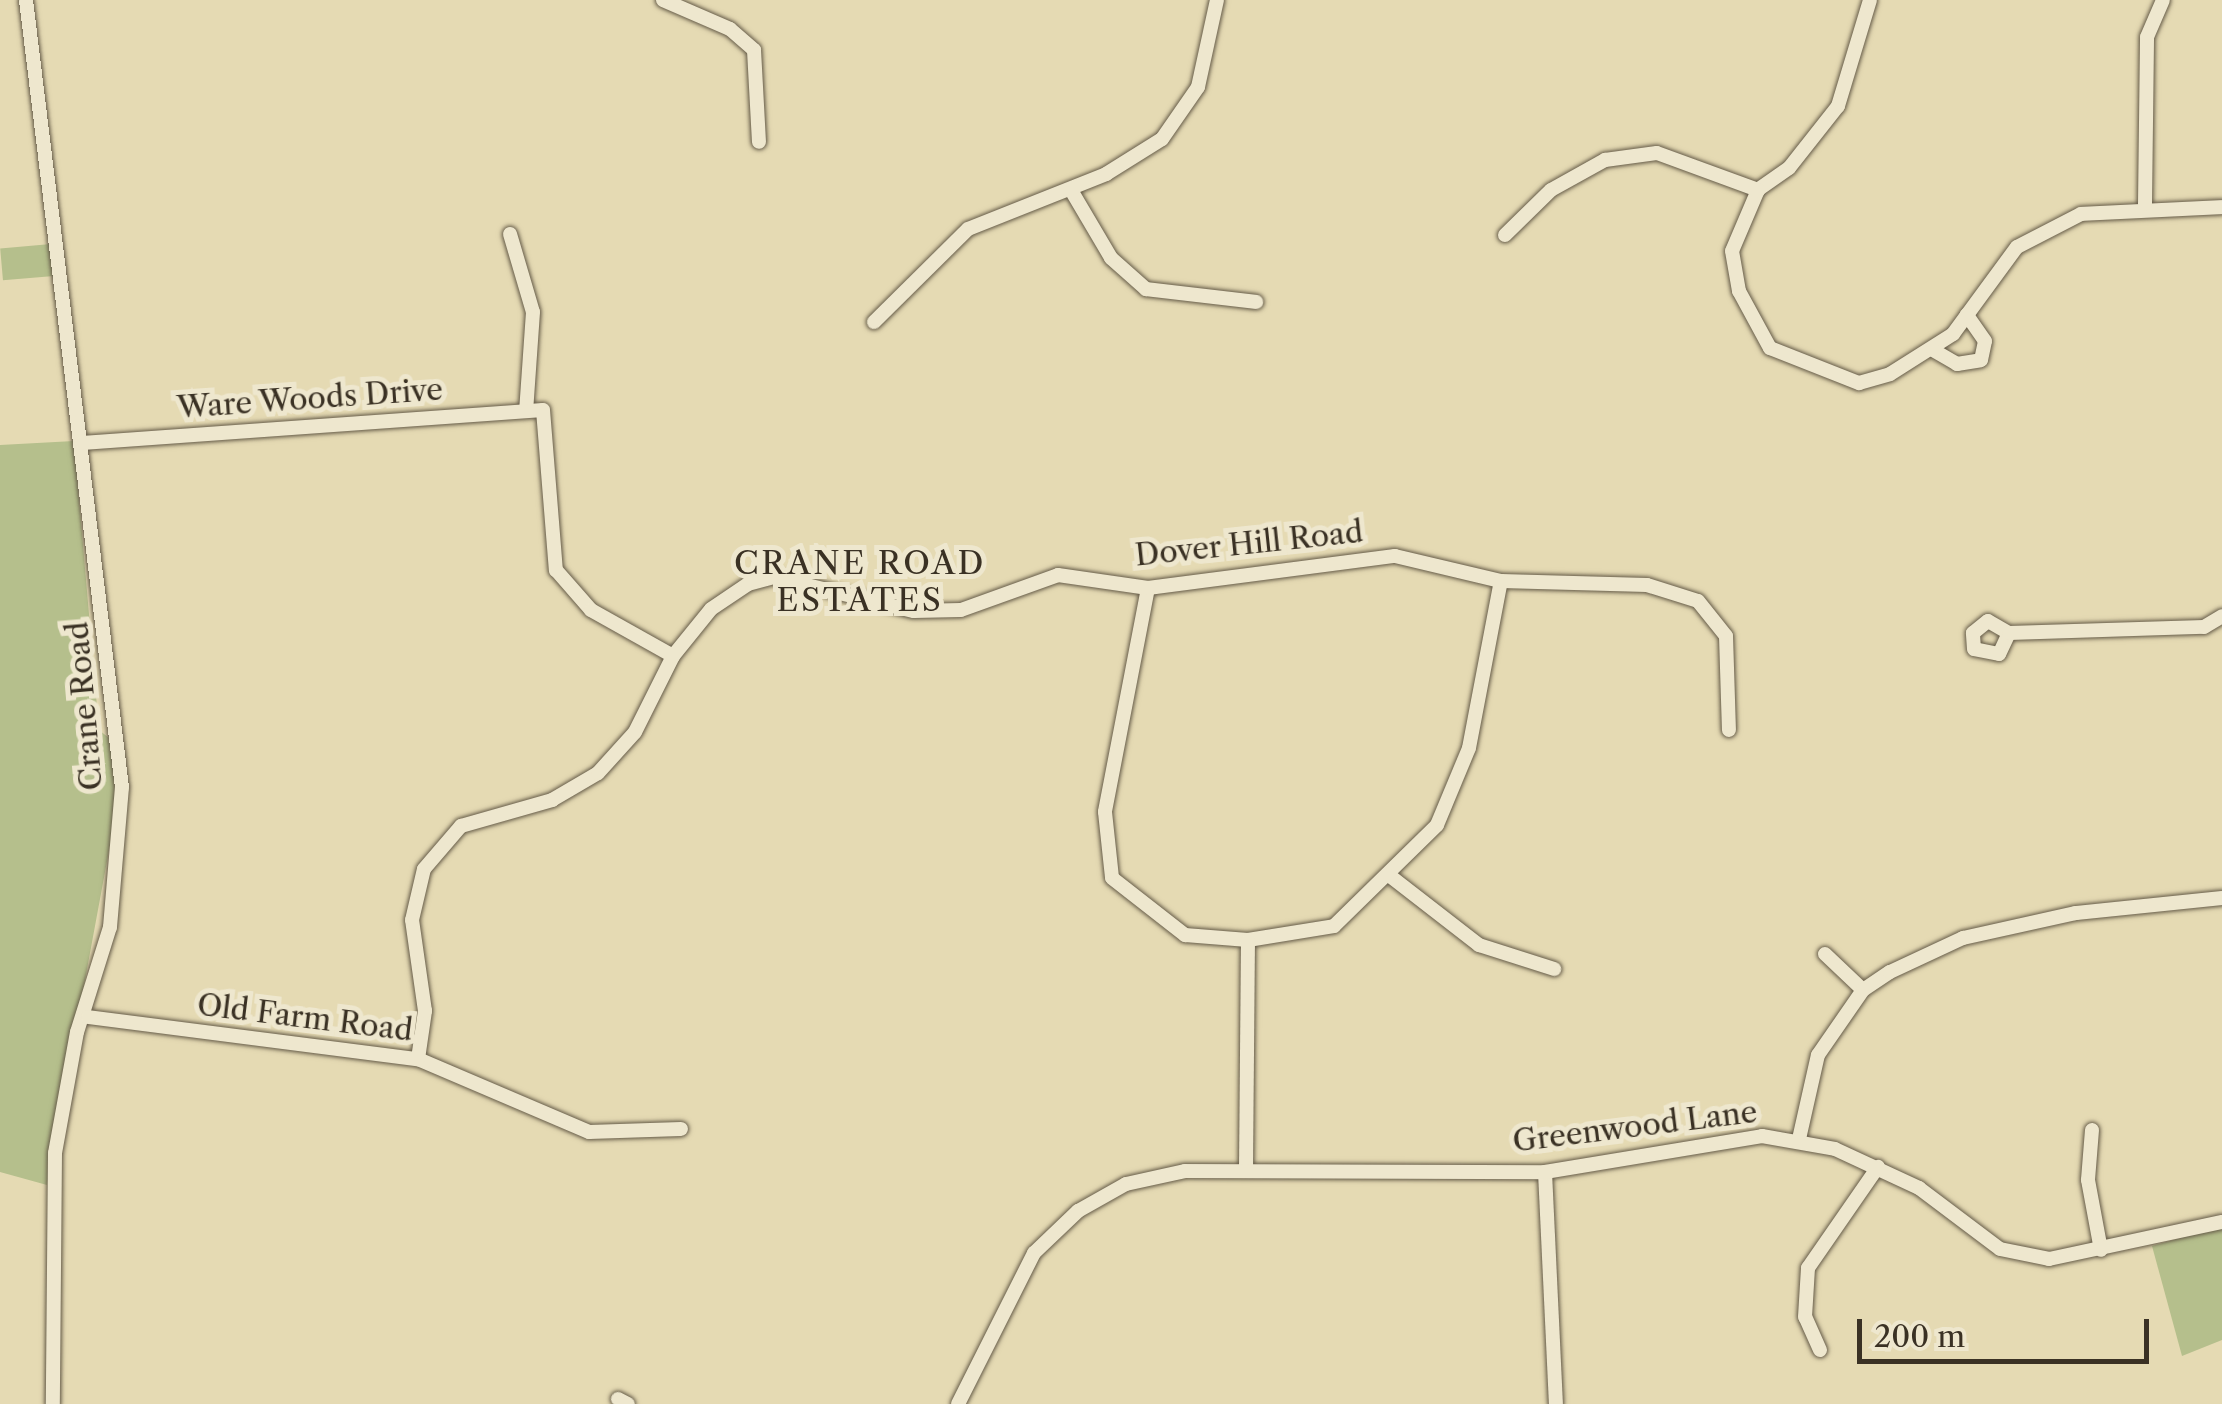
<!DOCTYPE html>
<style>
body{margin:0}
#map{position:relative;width:2222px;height:1404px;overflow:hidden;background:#e5dab3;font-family:"Libre Caslon Text",serif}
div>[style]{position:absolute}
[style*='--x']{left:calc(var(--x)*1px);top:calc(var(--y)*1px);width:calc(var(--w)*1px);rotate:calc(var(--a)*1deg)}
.green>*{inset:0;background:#b5bf8c;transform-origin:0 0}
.roads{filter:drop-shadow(0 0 2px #655b48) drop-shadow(0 0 2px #655b48)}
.minor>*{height:14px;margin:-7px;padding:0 7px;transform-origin:7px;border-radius:7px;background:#eee7ce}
span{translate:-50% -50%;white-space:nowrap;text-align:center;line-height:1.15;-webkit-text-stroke:10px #eee7ce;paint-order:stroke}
.street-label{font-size:30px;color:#3a3124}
.neighbourhood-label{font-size:32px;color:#3a3124;letter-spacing:2.5px}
.scale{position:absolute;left:1857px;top:1319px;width:292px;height:45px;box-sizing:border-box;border:5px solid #3a3124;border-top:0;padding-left:12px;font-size:30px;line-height:35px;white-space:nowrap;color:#3a3124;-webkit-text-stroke:8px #eee7ce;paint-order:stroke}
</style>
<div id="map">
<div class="green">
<i style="left:51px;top:244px;width:32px;height:51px;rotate:85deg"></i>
<i style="clip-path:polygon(74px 441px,99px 730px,114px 742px,115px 818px,47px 1185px,0 1172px,0 445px)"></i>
<i style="clip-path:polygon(2222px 1226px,2222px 1340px,2182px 1356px,2152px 1246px)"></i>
</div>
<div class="roads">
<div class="minor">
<i style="--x:26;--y:0;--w:793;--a:83.05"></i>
<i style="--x:122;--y:787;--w:141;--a:94.9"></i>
<i style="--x:110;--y:927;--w:110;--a:107.4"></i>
<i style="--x:77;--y:1032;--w:123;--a:100.3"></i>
<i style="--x:55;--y:1153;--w:251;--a:90.5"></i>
<i style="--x:663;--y:0;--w:73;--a:23.4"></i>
<i style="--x:730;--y:29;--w:32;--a:41"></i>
<i style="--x:754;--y:50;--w:92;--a:86.9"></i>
<i style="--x:1870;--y:0;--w:111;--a:106.8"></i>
<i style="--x:1838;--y:106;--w:79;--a:128.3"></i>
<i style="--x:1789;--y:168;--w:38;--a:145"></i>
<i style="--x:1758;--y:190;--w:66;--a:113.1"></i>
<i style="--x:1732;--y:251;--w:41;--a:80.1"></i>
<i style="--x:1739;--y:291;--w:65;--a:61.5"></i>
<i style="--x:1770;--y:348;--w:96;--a:21.5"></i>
<i style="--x:1859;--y:383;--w:32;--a:-16"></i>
<i style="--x:1890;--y:374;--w:75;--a:-32.4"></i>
<i style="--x:1953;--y:334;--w:108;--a:-53.7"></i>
<i style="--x:2017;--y:247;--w:72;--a:-27.3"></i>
<i style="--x:2081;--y:214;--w:141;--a:-2.8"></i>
<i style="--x:1071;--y:190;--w:79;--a:59.5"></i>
<i style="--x:1111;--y:258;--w:47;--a:41.5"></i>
<i style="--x:1146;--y:289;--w:111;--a:6.7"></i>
<i style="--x:2145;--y:204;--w:167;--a:-89.3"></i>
<i style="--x:2147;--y:37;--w:40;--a:-66.6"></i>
<i style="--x:510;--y:234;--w:81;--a:73.6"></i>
<i style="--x:533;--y:312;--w:99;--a:94"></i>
<i style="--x:1505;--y:235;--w:64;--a:-44.4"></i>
<i style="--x:1551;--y:190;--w:62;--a:-29.1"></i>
<i style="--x:1605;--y:160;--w:52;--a:-7.7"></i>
<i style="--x:1657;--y:153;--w:108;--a:20.1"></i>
<i style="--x:874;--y:322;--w:132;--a:-44.7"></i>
<i style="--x:968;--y:229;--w:149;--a:-21.7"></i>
<i style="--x:1106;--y:174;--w:66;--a:-32"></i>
<i style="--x:1162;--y:139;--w:63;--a:-55.3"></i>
<i style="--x:1198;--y:87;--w:89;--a:-77.7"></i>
<i style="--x:1933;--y:350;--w:28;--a:30"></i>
<i style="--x:1957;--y:364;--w:24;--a:-9"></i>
<i style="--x:1981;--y:360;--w:19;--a:-78"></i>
<i style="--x:1985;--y:341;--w:32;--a:-125"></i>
<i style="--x:82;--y:443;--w:462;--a:-4.1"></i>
<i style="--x:543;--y:410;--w:161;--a:85.4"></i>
<i style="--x:556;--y:570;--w:53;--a:48.8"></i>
<i style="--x:591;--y:610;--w:94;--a:29.3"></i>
<i style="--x:1148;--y:588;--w:228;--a:100.9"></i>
<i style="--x:1105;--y:812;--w:66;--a:83.9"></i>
<i style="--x:1112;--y:878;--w:93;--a:38"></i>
<i style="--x:1185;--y:935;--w:63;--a:4.5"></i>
<i style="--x:1248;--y:940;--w:87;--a:-9.2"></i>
<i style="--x:1334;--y:926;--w:144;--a:-44.4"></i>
<i style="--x:1437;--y:825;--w:83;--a:-67.4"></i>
<i style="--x:1469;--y:748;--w:170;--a:-79.2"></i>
<i style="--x:2009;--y:633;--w:23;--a:115"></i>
<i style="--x:1999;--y:654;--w:25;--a:-169"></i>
<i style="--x:1974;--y:649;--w:16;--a:-94"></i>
<i style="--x:1973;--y:633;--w:19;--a:-39"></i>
<i style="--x:1988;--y:621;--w:24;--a:30"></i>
<i style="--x:2009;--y:633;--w:195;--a:-1.8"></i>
<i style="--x:2204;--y:627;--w:21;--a:-31"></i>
<i style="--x:1390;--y:876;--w:113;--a:37.8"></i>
<i style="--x:1479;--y:945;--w:79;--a:17.7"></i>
<i style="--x:1825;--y:954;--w:52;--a:43.5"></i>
<i style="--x:88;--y:1017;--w:333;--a:7.3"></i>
<i style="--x:418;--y:1059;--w:186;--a:23.1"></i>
<i style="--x:589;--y:1132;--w:92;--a:-1.9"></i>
<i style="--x:418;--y:1059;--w:49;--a:-81.7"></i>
<i style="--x:425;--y:1011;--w:92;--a:-98.1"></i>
<i style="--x:412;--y:920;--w:52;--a:-76.8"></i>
<i style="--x:424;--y:869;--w:57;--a:-49.3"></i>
<i style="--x:461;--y:826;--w:95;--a:-15.9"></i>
<i style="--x:552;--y:800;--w:53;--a:-30.4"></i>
<i style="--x:598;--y:773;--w:55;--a:-47.9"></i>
<i style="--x:635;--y:732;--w:85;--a:-63.4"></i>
<i style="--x:673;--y:656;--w:60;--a:-51"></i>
<i style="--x:711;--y:609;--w:45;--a:-34"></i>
<i style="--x:748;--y:584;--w:27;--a:-15"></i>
<i style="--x:774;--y:577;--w:144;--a:13.7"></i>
<i style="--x:914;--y:611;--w:47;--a:-1.2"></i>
<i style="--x:961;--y:610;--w:103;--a:-19.8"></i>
<i style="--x:1058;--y:575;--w:91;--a:8.2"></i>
<i style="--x:1148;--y:588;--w:249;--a:-7.4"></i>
<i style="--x:1395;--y:556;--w:109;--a:13.3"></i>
<i style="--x:1501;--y:581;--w:146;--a:1.6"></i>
<i style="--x:1647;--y:585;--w:53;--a:17.4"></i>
<i style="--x:1698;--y:601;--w:45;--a:51.3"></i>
<i style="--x:1726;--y:636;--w:94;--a:88.2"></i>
<i style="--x:2092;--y:1130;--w:50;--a:94.6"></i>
<i style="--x:2088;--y:1180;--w:71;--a:79.5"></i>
<i style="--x:1799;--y:1139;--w:86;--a:-77.3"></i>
<i style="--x:1818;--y:1055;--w:79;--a:-55.3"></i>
<i style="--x:1863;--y:990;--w:32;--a:-34"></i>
<i style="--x:1890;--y:972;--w:81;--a:-25"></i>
<i style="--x:1963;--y:938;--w:116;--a:-12.5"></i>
<i style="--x:2076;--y:913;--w:147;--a:-5.9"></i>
<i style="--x:1246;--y:1168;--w:228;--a:-89.5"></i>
<i style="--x:1545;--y:1172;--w:232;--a:87.3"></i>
<i style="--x:1820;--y:1350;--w:36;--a:-114"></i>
<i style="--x:1805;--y:1317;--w:49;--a:-86.5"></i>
<i style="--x:1808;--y:1268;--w:123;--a:-55.3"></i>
<i style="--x:618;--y:1399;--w:11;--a:27"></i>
<i style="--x:958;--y:1404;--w:169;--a:-63.3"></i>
<i style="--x:1034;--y:1253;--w:61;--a:-43.7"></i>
<i style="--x:1078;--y:1211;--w:55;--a:-29.4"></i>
<i style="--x:1126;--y:1184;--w:60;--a:-12.4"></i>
<i style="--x:1185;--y:1171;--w:360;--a:0.2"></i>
<i style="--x:1545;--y:1172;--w:220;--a:-9.4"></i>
<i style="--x:1762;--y:1136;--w:74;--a:10.1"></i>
<i style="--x:1835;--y:1149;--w:93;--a:24.9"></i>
<i style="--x:1919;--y:1188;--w:101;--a:37"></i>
<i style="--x:2000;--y:1249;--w:50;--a:11.5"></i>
<i style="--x:2049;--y:1259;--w:177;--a:-12.1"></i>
</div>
</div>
<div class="street-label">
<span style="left:310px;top:399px;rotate:-4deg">Ware Woods Drive</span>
<span style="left:1249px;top:544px;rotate:-6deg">Dover Hill Road</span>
<span style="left:85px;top:706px;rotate:-95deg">Crane Road</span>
<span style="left:305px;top:1018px;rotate:7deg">Old Farm Road</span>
<span style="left:1635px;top:1127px;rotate:-7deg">Greenwood Lane</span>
</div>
<div class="neighbourhood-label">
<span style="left:860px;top:582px">CRANE ROAD<br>ESTATES</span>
</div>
<div class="scale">200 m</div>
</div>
